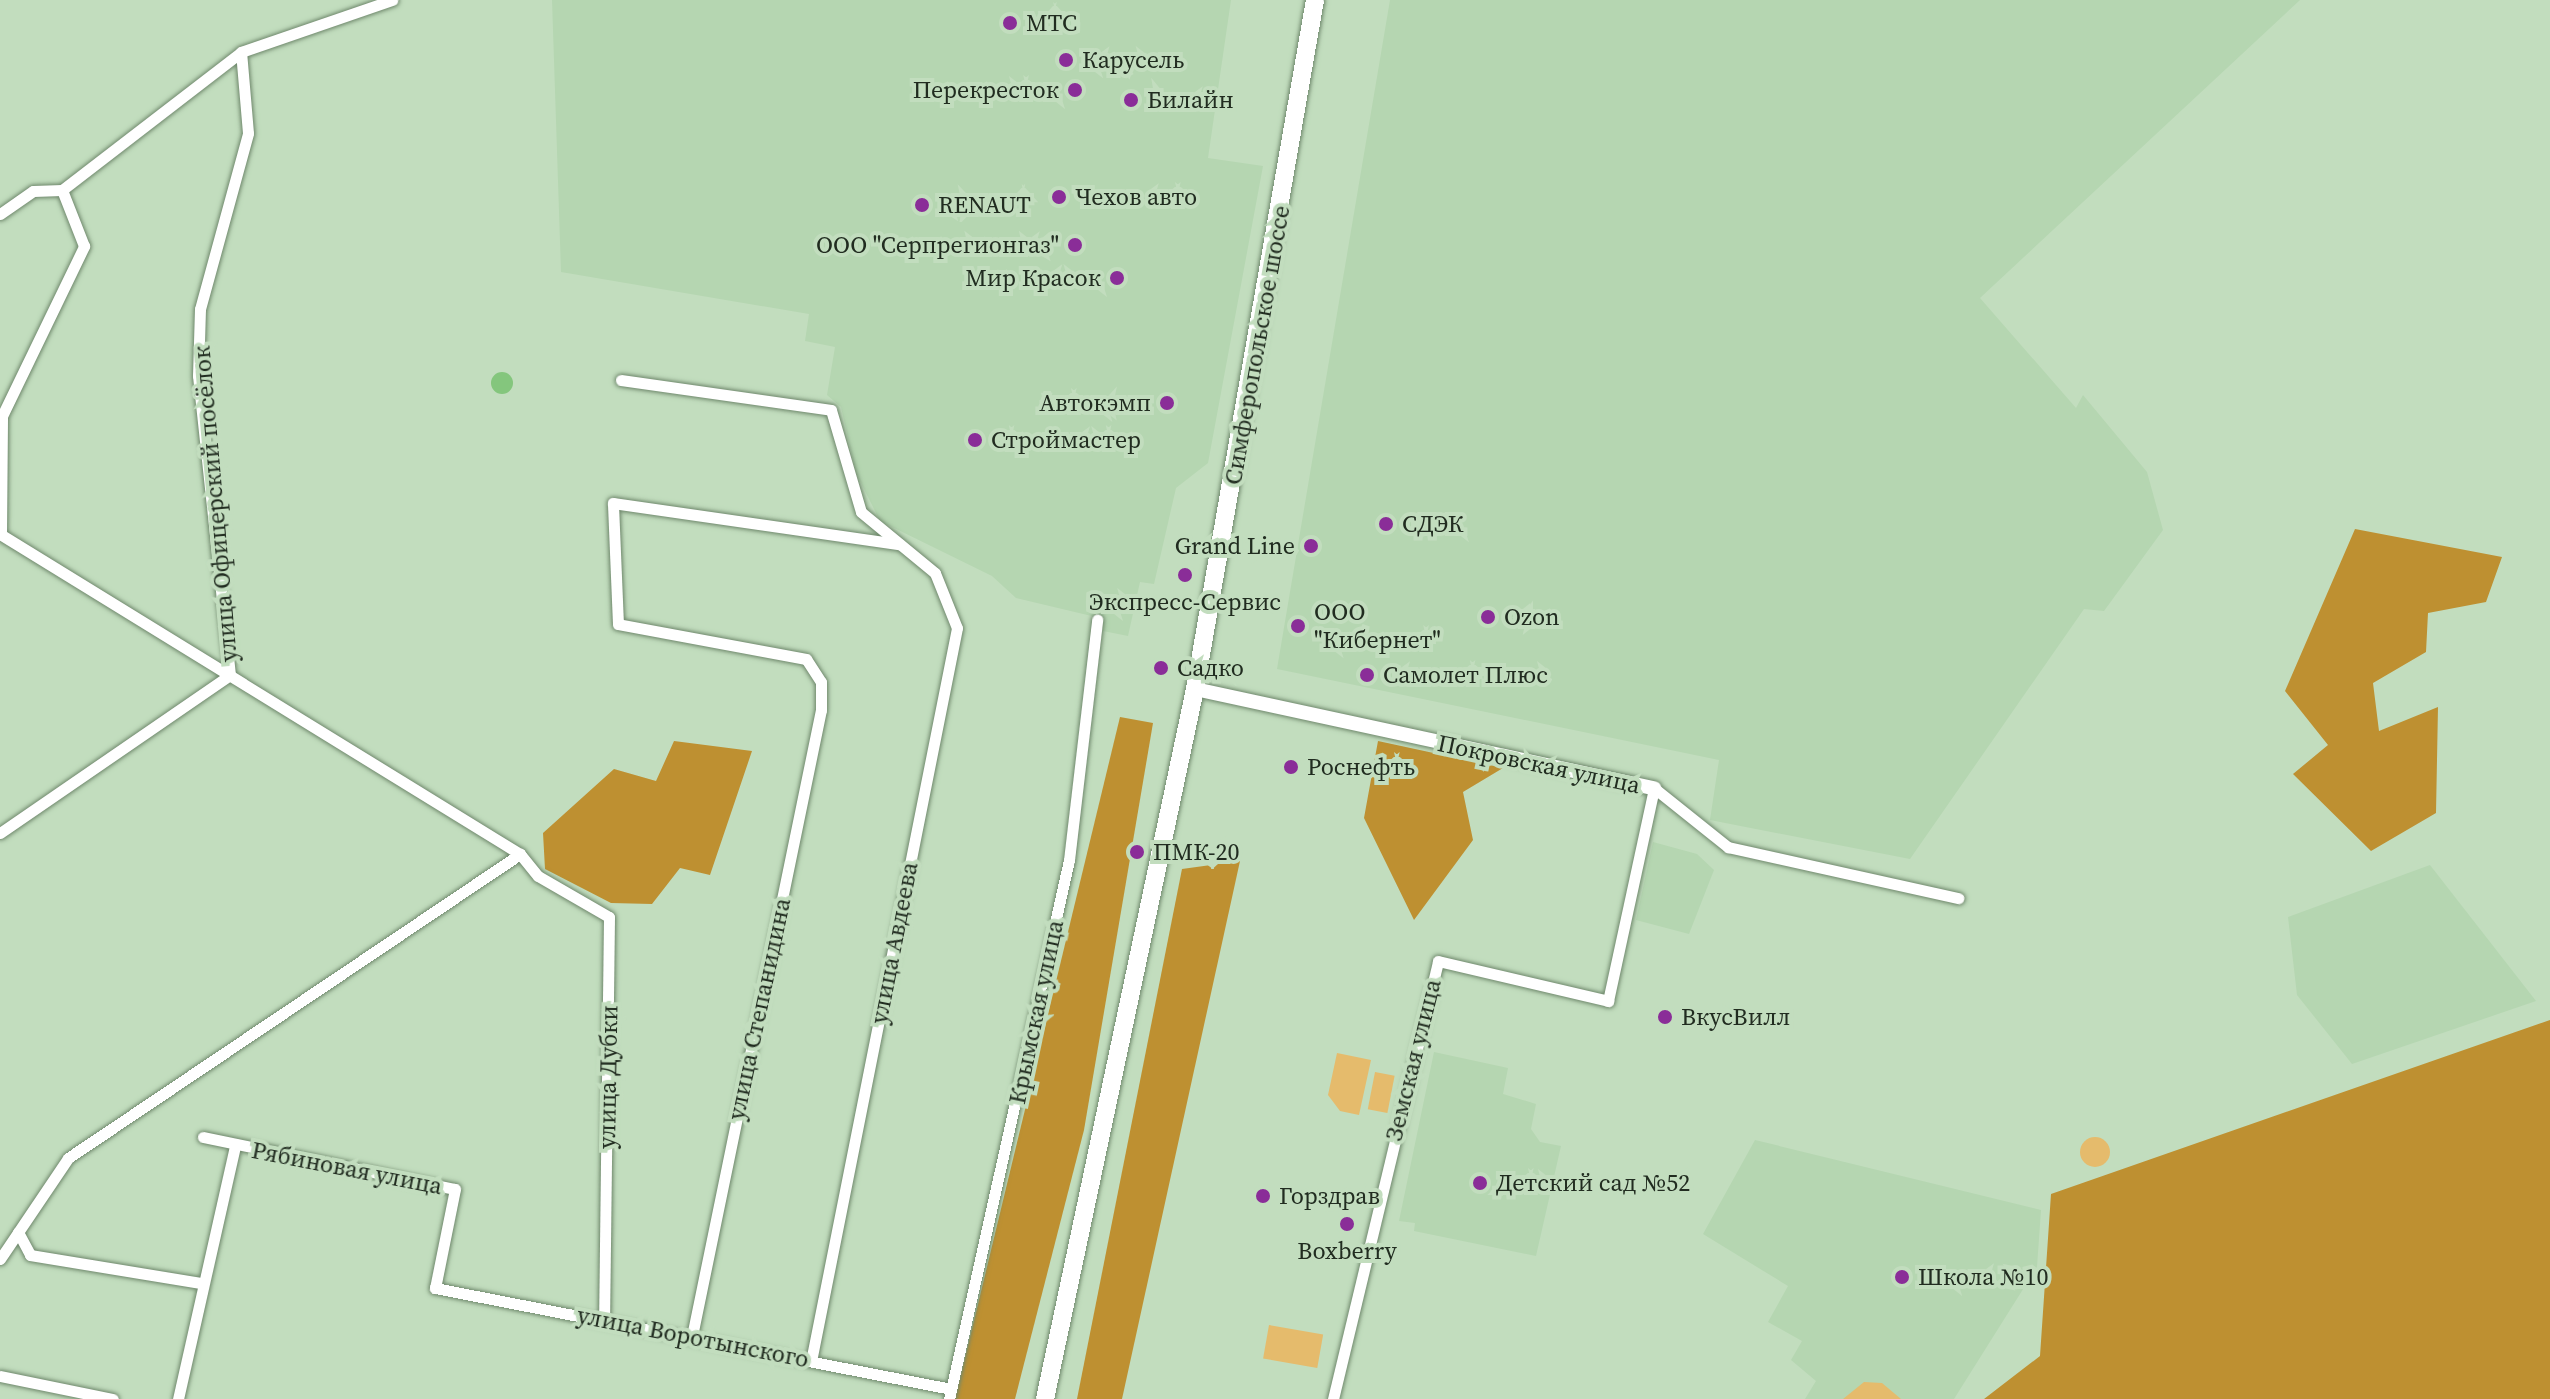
<!DOCTYPE html>
<meta charset="utf-8">
<style>
body{margin:0}
#map{position:relative;width:2550px;height:1399px;overflow:hidden;background:#c2ddbe;font-family:"Source Serif 4",serif}
div>[style]{position:absolute}
[style*='--x']{left:calc(var(--x)*1px);top:calc(var(--y)*1px);width:calc(var(--w)*1px);rotate:calc(var(--a)*1deg)}
.built>*{inset:0;background:#b5d6b1}
.green>*{inset:0;background:#e5bb6c;transform-origin:0 0}
.round{border-radius:50%}
.forest>*{inset:0;background:#be9031}
.water>*{inset:0;background:#84c67d}
.roads{filter:drop-shadow(0 0 2px #6f886c) drop-shadow(0 0 2px #6f886c)}
.minor>*{height:11px;margin:-5.5px;padding:0 5.5px;transform-origin:5.5px;border-radius:5.5px;background:#fff}
.tertiary>*{height:14px;margin:-7px;padding:0 7px;transform-origin:7px;border-radius:7px;background:#fff}
.primary>*{height:18px;margin:-9px;padding:0 9px;transform-origin:9px;border-radius:9px;background:#fff}
.dots>*{width:22px;height:22px;translate:-50% -50%;box-sizing:border-box;border:4px solid #c2ddbe;border-radius:50%}
span{translate:-50% -50%;white-space:nowrap;text-align:center;line-height:1.15;-webkit-text-stroke:8px #c2ddbe;paint-order:stroke}
.poi-label{font-size:24px;color:#212c20}
.left{translate:0 -50%;text-align:left}
.right{translate:-100% -50%;text-align:right}
.street-label{font-size:24px;color:#212c20}
</style>
<div id="map">
<div class="built">
<i style="clip-path:polygon(552px 0,1231px 0,1208px 158px,1263px 166px,1208px 463px,1176px 488px,1154px 584px,1140px 582px,1128px 636px,1103px 631px,1100px 618px,1016px 598px,992px 576px,880px 521px,856px 473px,841px 407px,827px 395px,835px 347px,805px 341px,809px 314px,561px 272px)"></i>
<i style="clip-path:polygon(1390px 0,2300px 0,1980px 298px,2076px 408px,2083px 395px,2147px 472px,2163px 530px,2104px 611px,2084px 609px,1910px 859px,1710px 820px,1719px 760px,1277px 669px)"></i>
<i style="clip-path:polygon(1653px 842px,1697px 854px,1714px 870px,1689px 934px,1636px 920px)"></i>
<i style="clip-path:polygon(2430px 865px,2536px 1001px,2352px 1064px,2297px 995px,2288px 917px)"></i>
<i style="clip-path:polygon(1434px 1052px,1508px 1068px,1503px 1094px,1536px 1104px,1531px 1129px,1540px 1142px,1561px 1146px,1536px 1256px,1414px 1231px,1415px 1223px,1399px 1221px)"></i>
<i style="clip-path:polygon(1755px 1140px,2041px 1210px,2037px 1267px,1954px 1399px,1805px 1399px,1816px 1381px,1791px 1360px,1802px 1341px,1768px 1322px,1788px 1286px,1703px 1234px)"></i>
</div>
<div class="green">
<i style="clip-path:polygon(1337px 1053px,1371px 1060px,1359px 1115px,1340px 1111px,1328px 1095px)"></i>
<i style="left:1375px;top:1072px;width:20px;height:38px;rotate:11deg"></i>
<i class="round" style="left:2080px;top:1137px;width:30px;height:30px"></i>
<i style="left:1269px;top:1325px;width:55px;height:34px;rotate:10deg"></i>
<i style="clip-path:polygon(1864px 1382px,1882px 1383px,1901px 1399px,1843px 1399px)"></i>
</div>
<div class="forest">
<i style="clip-path:polygon(2355px 529px,2502px 557px,2486px 602px,2428px 613px,2426px 652px,2373px 683px,2379px 731px,2438px 707px,2436px 813px,2371px 851px,2293px 774px,2328px 745px,2285px 691px)"></i>
<i style="clip-path:polygon(1120px 717px,1153px 723px,1084px 1130px,1015px 1399px,955px 1399px)"></i>
<i style="clip-path:polygon(674px 741px,752px 751px,710px 875px,680px 868px,652px 904px,611px 903px,545px 869px,543px 833px,614px 769px,656px 781px)"></i>
<i style="clip-path:polygon(1378px 741px,1503px 768px,1463px 792px,1473px 840px,1414px 920px,1364px 818px)"></i>
<i style="clip-path:polygon(1240px 861px,1122px 1399px,1077px 1399px,1182px 869px)"></i>
<i style="clip-path:polygon(2550px 1020px,2550px 1399px,1984px 1399px,2040px 1356px,2051px 1194px)"></i>
</div>
<div class="water">
<i class="round" style="left:491px;top:372px;width:22px;height:22px"></i>
</div>
<div class="roads">
<div class="minor">
<i style="--x:0;--y:214;--w:40;--a:-34.9"></i>
<i style="--x:33;--y:191;--w:29;--a:-2"></i>
<i style="--x:62;--y:190;--w:226;--a:-37.6"></i>
<i style="--x:241;--y:52;--w:160;--a:-19"></i>
<i style="--x:621;--y:380;--w:212;--a:8.1"></i>
<i style="--x:831;--y:410;--w:106;--a:73.6"></i>
<i style="--x:861;--y:512;--w:96;--a:39.5"></i>
<i style="--x:935;--y:573;--w:59;--a:68.2"></i>
<i style="--x:957;--y:628;--w:747;--a:101.26"></i>
<i style="--x:0;--y:534;--w:611;--a:31.61"></i>
<i style="--x:520;--y:854;--w:28;--a:51"></i>
<i style="--x:538;--y:876;--w:82;--a:30"></i>
<i style="--x:609;--y:917;--w:402;--a:90.7"></i>
<i style="--x:1;--y:534;--w:118;--a:-89.5"></i>
<i style="--x:2;--y:416;--w:189;--a:-64.2"></i>
<i style="--x:84;--y:246;--w:60;--a:-111.4"></i>
<i style="--x:0;--y:833;--w:279;--a:-34.5"></i>
<i style="--x:230;--y:675;--w:301;--a:-96.1"></i>
<i style="--x:198;--y:376;--w:67;--a:-88.3"></i>
<i style="--x:200;--y:309;--w:182;--a:-74.7"></i>
<i style="--x:248;--y:133;--w:81;--a:-94.9"></i>
<i style="--x:203;--y:1137;--w:257;--a:11.7"></i>
<i style="--x:455;--y:1189;--w:101;--a:101.4"></i>
<i style="--x:435;--y:1288;--w:526;--a:11.07"></i>
<i style="--x:18;--y:1232;--w:26;--a:62"></i>
<i style="--x:30;--y:1255;--w:173;--a:9.3"></i>
<i style="--x:0;--y:1259;--w:122;--a:-56"></i>
<i style="--x:68;--y:1158;--w:545;--a:-33.92"></i>
<i style="--x:692;--y:1336;--w:639;--a:-78.36"></i>
<i style="--x:821;--y:710;--w:28;--a:-90"></i>
<i style="--x:821;--y:682;--w:27;--a:-123"></i>
<i style="--x:806;--y:659;--w:191;--a:-169.5"></i>
<i style="--x:618;--y:624;--w:121;--a:-92.4"></i>
<i style="--x:613;--y:503;--w:289;--a:8.2"></i>
<i style="--x:0;--y:1376;--w:115;--a:11.5"></i>
<i style="--x:178;--y:1399;--w:259;--a:-77.3"></i>
<i style="--x:949;--y:1399;--w:552;--a:-77.45"></i>
<i style="--x:1069;--y:860;--w:242;--a:-83.3"></i>
<i style="--x:1333;--y:1399;--w:450;--a:-76.5"></i>
<i style="--x:1438;--y:961;--w:175;--a:13.2"></i>
<i style="--x:1608;--y:1001;--w:218;--a:-77.8"></i>
<i style="--x:1654;--y:788;--w:95;--a:38.6"></i>
<i style="--x:1728;--y:847;--w:236;--a:12.5"></i>
</div>
<div class="tertiary">
<i style="--x:1195;--y:689;--w:470;--a:12.2"></i>
</div>
<div class="primary">
<i style="--x:1045;--y:1399;--w:726;--a:-78.07"></i>
<i style="--x:1195;--y:689;--w:699;--a:-80.12"></i>
</div>
</div>
<div class="dots">
<i style="left:1010px;top:23px;background:#8a2d98"></i>
<i style="left:1066px;top:60px;background:#8a2d98"></i>
<i style="left:1075px;top:90px;background:#8a2d98"></i>
<i style="left:1131px;top:100px;background:#8a2d98"></i>
<i style="left:1059px;top:197px;background:#8a2d98"></i>
<i style="left:922px;top:205px;background:#8a2d98"></i>
<i style="left:1075px;top:245px;background:#8a2d98"></i>
<i style="left:1117px;top:278px;background:#8a2d98"></i>
<i style="left:1167px;top:403px;background:#8a2d98"></i>
<i style="left:975px;top:440px;background:#8a2d98"></i>
<i style="left:1386px;top:524px;background:#8a2d98"></i>
<i style="left:1311px;top:546px;background:#8a2d98"></i>
<i style="left:1185px;top:575px;background:#8a2d98"></i>
<i style="left:1488px;top:617px;background:#8a2d98"></i>
<i style="left:1298px;top:626px;background:#8a2d98"></i>
<i style="left:1161px;top:668px;background:#8a2d98"></i>
<i style="left:1367px;top:675px;background:#8a2d98"></i>
<i style="left:1291px;top:767px;background:#8a2d98"></i>
<i style="left:1137px;top:852px;background:#8a2d98"></i>
<i style="left:1665px;top:1017px;background:#8a2d98"></i>
<i style="left:1480px;top:1183px;background:#8a2d98"></i>
<i style="left:1263px;top:1196px;background:#8a2d98"></i>
<i style="left:1347px;top:1224px;background:#8a2d98"></i>
<i style="left:1902px;top:1277px;background:#8a2d98"></i>
</div>
<div class="poi-label">
<span class="left" style="left:1026px;top:23px">МТС</span>
<span class="left" style="left:1082px;top:60px">Карусель</span>
<span class="right" style="left:1059px;top:90px">Перекресток</span>
<span class="left" style="left:1147px;top:100px">Билайн</span>
<span class="left" style="left:1075px;top:197px">Чехов авто</span>
<span class="left" style="left:938px;top:205px">RENAUT</span>
<span class="right" style="left:1059px;top:245px">ООО "Серпрегионгаз"</span>
<span class="right" style="left:1101px;top:278px">Мир Красок</span>
<span class="right" style="left:1151px;top:403px">Автокэмп</span>
<span class="left" style="left:991px;top:440px">Строймастер</span>
<span class="left" style="left:1402px;top:524px">СДЭК</span>
<span class="right" style="left:1295px;top:546px">Grand Line</span>
<span style="left:1185px;top:602px">Экспресс-Сервис</span>
<span class="left" style="left:1314px;top:626px">ООО<br>"Кибернет"</span>
<span class="left" style="left:1504px;top:617px">Ozon</span>
<span class="left" style="left:1177px;top:668px">Садко</span>
<span class="left" style="left:1383px;top:675px">Самолет Плюс</span>
<span class="left" style="left:1307px;top:767px">Роснефть</span>
<span class="left" style="left:1153px;top:852px">ПМК-20</span>
<span class="left" style="left:1681px;top:1017px">ВкусВилл</span>
<span class="left" style="left:1496px;top:1183px">Детский сад №52</span>
<span class="left" style="left:1279px;top:1196px">Горздрав</span>
<span style="left:1347px;top:1251px">Boxberry</span>
<span class="left" style="left:1918px;top:1277px">Школа №10</span>
</div>
<div class="street-label">
<span style="left:1257px;top:345px;rotate:-80deg">Симферопольское шоссе</span>
<span style="left:215px;top:504px;rotate:-95deg">улица Офицерский посёлок</span>
<span style="left:1539px;top:764px;rotate:12deg">Покровская улица</span>
<span style="left:894px;top:943px;rotate:-79deg">улица Авдеева</span>
<span style="left:759px;top:1009px;rotate:-78deg">улица Степанидина</span>
<span style="left:1036px;top:1012px;rotate:-78deg">Крымская улица</span>
<span style="left:1413px;top:1060px;rotate:-76deg">Земская улица</span>
<span style="left:608px;top:1077px;rotate:-89deg">улица Дубки</span>
<span style="left:347px;top:1168px;rotate:11deg">Рябиновая улица</span>
<span style="left:693px;top:1337px;rotate:11deg">улица Воротынского</span>
</div>
</div>
